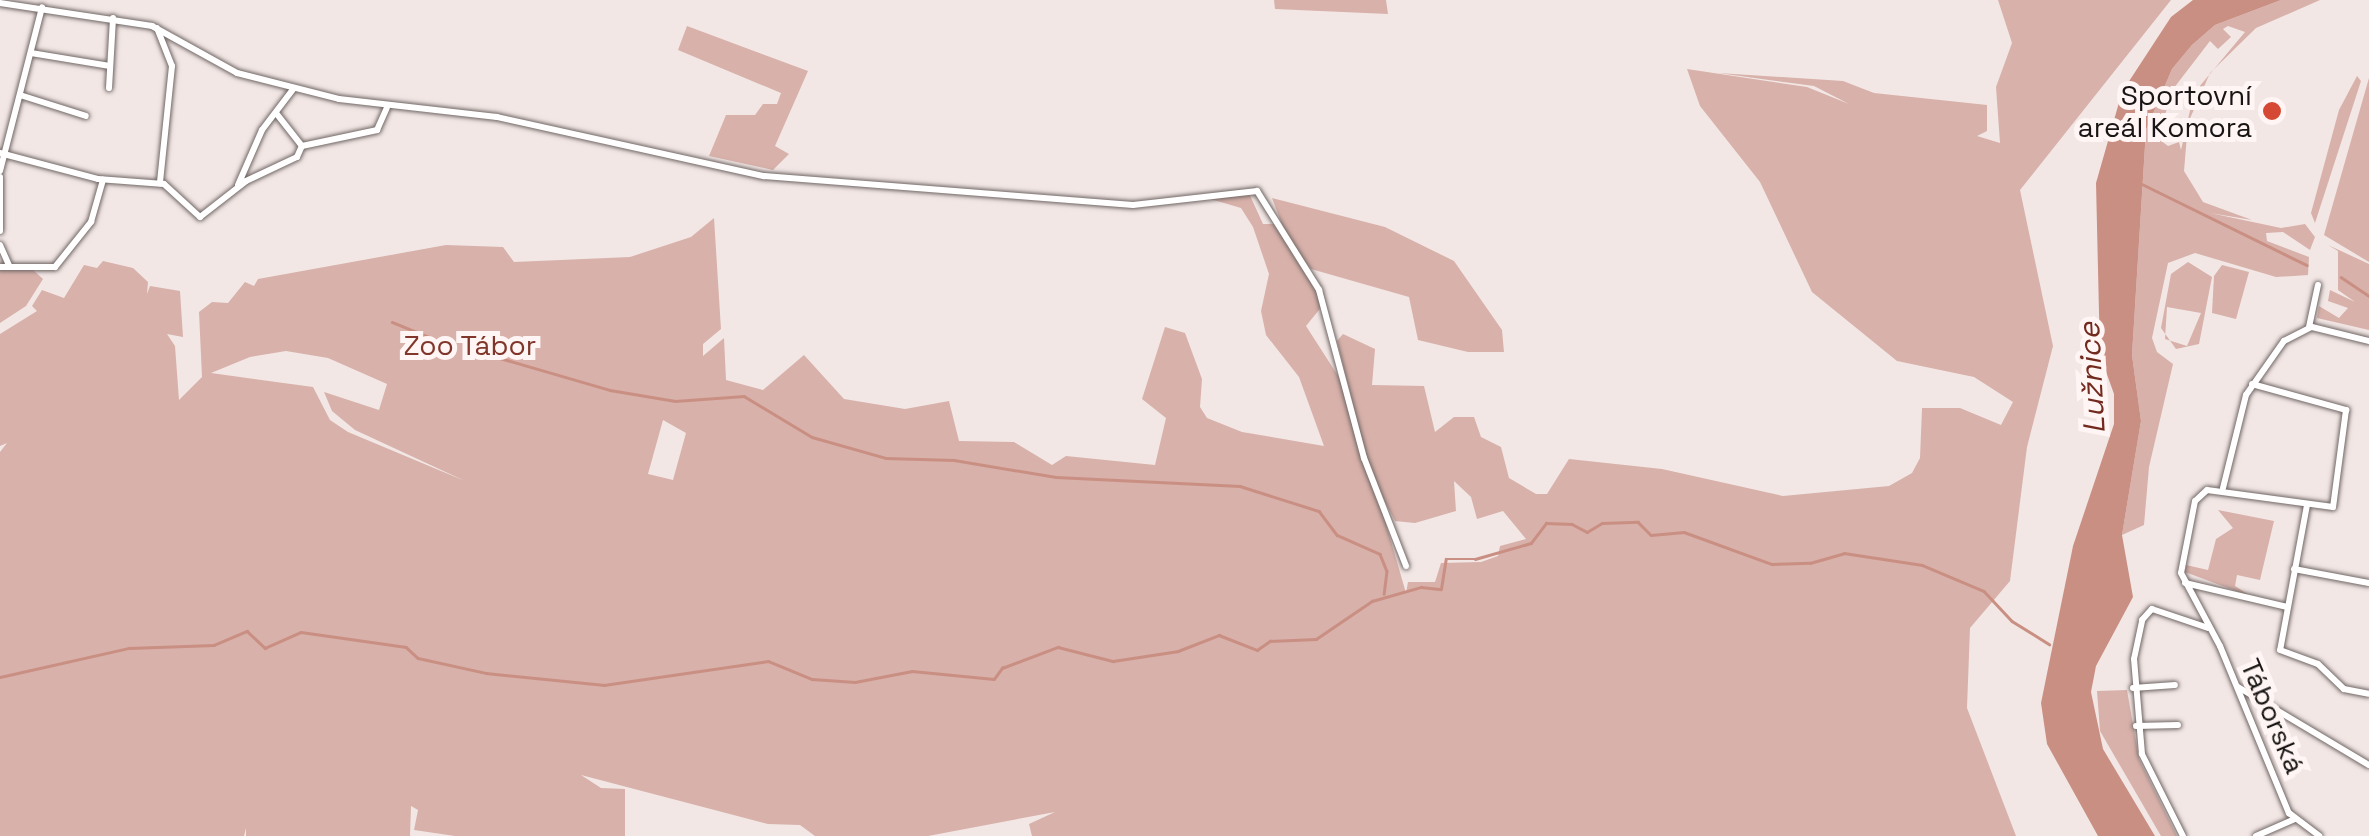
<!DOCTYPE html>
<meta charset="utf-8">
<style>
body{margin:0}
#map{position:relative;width:2369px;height:836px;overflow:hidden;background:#f2e7e5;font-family:"Space Grotesk",sans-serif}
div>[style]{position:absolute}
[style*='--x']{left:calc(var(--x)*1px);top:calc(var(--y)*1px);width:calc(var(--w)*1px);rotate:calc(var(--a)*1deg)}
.green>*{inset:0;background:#d8b1aa}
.water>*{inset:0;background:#ca8f83}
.stream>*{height:2.5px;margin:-1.25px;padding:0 1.25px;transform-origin:1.25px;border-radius:1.25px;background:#ca8f83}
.roads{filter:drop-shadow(0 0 2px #706765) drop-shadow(0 0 2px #706765)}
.minor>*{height:6px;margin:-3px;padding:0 3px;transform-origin:3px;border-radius:3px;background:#fff}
.dots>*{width:28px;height:28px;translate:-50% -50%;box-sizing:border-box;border:5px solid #fef5f4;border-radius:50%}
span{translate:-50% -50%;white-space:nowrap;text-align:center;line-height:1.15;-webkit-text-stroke:10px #fef5f4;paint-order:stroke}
.poi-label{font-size:28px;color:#181514}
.right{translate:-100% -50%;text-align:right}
.park-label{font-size:28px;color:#80362a}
.street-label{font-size:28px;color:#181514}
.water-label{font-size:30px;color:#722a1e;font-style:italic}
</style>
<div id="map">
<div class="green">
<i style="clip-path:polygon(1274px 0,1386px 0,1388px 14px,1275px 9px)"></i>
<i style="clip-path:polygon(evenodd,1998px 0,2171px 0,2020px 190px,2053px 346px,2027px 447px,2010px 581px,1970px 628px,1967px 708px,2016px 836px,1032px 836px,1029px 824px,1055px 812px,928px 836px,815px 836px,800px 825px,768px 824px,581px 775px,601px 788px,625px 789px,625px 836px,455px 836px,414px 830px,418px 810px,411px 806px,410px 836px,246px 836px,246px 828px,244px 836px,0 836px,0 452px,7px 443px,0 446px,0 334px,37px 311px,32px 306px,42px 290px,64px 298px,84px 265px,97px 268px,103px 261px,133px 268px,148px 282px,147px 294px,150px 286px,180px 291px,183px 337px,167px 334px,175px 346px,179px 400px,202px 377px,199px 312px,212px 302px,228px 303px,245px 282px,254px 286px,258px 279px,446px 245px,503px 247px,514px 262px,630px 257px,691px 237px,714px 218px,721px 329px,703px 344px,703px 356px,724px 338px,726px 380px,763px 390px,804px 355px,844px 399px,905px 409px,949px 401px,959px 441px,1014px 442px,1052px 465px,1066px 456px,1155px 465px,1166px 418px,1142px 399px,1165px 327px,1185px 333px,1202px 379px,1200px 407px,1207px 418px,1242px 432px,1324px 446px,1299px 377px,1266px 335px,1261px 311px,1269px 274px,1253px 227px,1241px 208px,1207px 198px,1248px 191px,1263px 224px,1275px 224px,1315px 285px,1323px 305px,1306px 326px,1342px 382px,1362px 441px,1337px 341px,1343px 334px,1375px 349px,1372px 385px,1424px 386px,1435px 432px,1454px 417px,1474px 417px,1481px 437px,1501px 447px,1509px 478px,1536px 494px,1547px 494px,1569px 459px,1662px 469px,1783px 496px,1889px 486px,1912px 473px,1920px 458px,1922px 408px,1960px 408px,2001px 425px,2013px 402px,1974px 377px,1897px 361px,1812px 292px,1760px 182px,1700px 106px,1687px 69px,1807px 87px,1849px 104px,1814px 86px,1718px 73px,1843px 81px,1874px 93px,1987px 105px,1987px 131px,1977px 136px,2000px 143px,1996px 87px,2012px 43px,1998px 0,286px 351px,328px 358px,387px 384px,379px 410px,324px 392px,332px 411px,355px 430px,465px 481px,348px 432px,330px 420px,313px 387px,211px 373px,250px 357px,286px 351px,1998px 0,663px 420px,686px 433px,673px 480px,648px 474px,663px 420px,1998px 0,1373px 479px,1395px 521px,1415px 523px,1456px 511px,1454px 481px,1471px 497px,1477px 519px,1503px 511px,1526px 539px,1500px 546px,1498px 556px,1481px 562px,1441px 563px,1435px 582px,1408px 582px,1406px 593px,1373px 479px)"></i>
<i style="clip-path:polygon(evenodd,2281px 0,2320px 0,2256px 28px,2210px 73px,2188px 123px,2184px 171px,2203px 202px,2252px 220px,2210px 213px,2281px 228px,2305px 224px,2315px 237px,2310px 250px,2283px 232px,2266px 233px,2267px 241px,2309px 257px,2308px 275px,2276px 277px,2195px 253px,2168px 263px,2152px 338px,2157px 352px,2173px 364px,2149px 467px,2144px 525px,2122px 535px,2141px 421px,2132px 355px,2146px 130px,2172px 69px,2192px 45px,2215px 25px,2281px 0,2228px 26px,2245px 32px,2194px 93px,2181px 150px,2179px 142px,2168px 146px,2160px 140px,2170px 93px,2210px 41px,2218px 49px,2231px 37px,2223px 29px,2228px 26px)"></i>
<i style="clip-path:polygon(687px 26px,808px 71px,775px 146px,789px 154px,773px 170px,709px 156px,726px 115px,755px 115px,763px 104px,777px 104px,781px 93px,678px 50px)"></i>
<i style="clip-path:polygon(2357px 76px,2361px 81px,2315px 223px,2311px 213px,2339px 110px)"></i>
<i style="clip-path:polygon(2369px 78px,2369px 262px,2324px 235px)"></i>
<i style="clip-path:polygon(1272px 198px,1385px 227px,1454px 261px,1502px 330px,1504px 352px,1468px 352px,1418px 340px,1409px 297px,1311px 269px,1289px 243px)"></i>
<i style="clip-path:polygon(2328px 245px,2369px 264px,2369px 330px,2317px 318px,2319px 306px,2339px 318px,2348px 308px,2328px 301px,2330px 290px,2355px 302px,2338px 290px,2338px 251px)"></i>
<i style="clip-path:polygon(evenodd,2188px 262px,2212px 277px,2199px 344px,2176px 349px,2161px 328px,2171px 274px,2188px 262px,2167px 307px,2201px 313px,2187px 346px,2165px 339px,2167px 307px)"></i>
<i style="clip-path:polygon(2222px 265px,2249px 272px,2236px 319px,2212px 313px,2214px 276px)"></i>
<i style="clip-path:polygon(30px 267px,43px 279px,26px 306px,0 323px,0 270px)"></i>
<i style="clip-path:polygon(2218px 510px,2274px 521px,2260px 580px,2237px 575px,2235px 586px,2252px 597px,2185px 572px,2186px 565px,2208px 570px,2216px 539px,2233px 528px)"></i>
<i style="clip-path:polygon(2127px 690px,2139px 759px,2177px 836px,2161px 836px,2100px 731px,2097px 691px)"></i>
</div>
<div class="water">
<i style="clip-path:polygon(2193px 0,2281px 0,2215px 25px,2192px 45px,2172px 69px,2146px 130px,2132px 355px,2141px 421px,2122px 535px,2133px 597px,2096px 666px,2091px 692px,2103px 749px,2155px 836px,2098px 836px,2047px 744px,2041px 703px,2073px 546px,2114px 424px,2114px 394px,2100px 355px,2096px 183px,2122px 92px,2171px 17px)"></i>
</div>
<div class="stream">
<i style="--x:2138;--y:182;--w:188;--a:26.2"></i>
<i style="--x:2341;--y:277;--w:34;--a:34"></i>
<i style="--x:392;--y:322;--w:64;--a:22.1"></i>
<i style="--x:469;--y:349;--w:147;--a:16.2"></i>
<i style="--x:610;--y:390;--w:66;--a:9.6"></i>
<i style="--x:675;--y:401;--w:69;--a:-4.1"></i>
<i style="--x:744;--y:396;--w:79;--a:31.1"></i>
<i style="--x:812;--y:437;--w:77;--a:15.8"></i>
<i style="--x:886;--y:458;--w:68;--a:1.7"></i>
<i style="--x:954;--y:460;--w:103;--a:9.5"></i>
<i style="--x:1056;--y:477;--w:184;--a:2.8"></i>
<i style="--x:1240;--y:486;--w:83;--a:17.6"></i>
<i style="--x:1319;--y:511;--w:30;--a:53"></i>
<i style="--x:1337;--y:535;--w:47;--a:23.8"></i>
<i style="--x:1380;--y:554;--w:18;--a:68"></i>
<i style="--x:1387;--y:571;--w:23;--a:97"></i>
<i style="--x:0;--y:677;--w:132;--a:-12.7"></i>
<i style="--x:129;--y:648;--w:85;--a:-2"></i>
<i style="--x:214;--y:645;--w:36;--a:-23"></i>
<i style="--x:247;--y:631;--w:25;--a:43"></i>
<i style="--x:265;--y:648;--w:39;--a:-24"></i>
<i style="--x:301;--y:632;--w:106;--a:8.1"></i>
<i style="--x:406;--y:647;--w:16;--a:43"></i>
<i style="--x:418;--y:658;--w:70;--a:12.4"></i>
<i style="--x:486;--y:673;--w:119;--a:5.8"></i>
<i style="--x:604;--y:685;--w:166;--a:-8.3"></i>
<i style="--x:768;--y:661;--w:48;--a:22.2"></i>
<i style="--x:812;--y:679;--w:43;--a:4"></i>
<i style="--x:855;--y:682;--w:58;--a:-10.9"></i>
<i style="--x:912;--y:671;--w:82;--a:5.6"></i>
<i style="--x:994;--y:679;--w:14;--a:-54"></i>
<i style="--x:1002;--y:668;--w:60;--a:-20.6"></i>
<i style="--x:1058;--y:647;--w:57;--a:14.3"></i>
<i style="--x:1113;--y:661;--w:66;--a:-8.7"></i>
<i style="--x:1178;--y:651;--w:44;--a:-21.3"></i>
<i style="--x:1219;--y:635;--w:41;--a:21.5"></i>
<i style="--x:1257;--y:650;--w:16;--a:-35"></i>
<i style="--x:1270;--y:641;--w:46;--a:-2.5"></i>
<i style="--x:1316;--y:639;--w:68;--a:-34.2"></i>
<i style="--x:1372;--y:601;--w:51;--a:-15.9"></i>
<i style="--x:1421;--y:587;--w:20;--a:6"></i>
<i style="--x:1441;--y:589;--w:30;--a:-81"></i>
<i style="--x:1446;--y:559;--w:29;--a:0"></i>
<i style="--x:1475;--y:559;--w:58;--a:-15.9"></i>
<i style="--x:1531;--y:543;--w:25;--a:-53"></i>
<i style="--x:1546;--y:523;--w:26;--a:2"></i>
<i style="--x:1572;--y:524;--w:17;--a:28"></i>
<i style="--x:1587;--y:532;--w:17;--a:-31"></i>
<i style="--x:1602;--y:523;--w:36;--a:-2"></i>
<i style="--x:1638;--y:522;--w:18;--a:45"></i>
<i style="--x:1651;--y:535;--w:33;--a:-5"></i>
<i style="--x:1684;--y:532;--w:94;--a:20"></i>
<i style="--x:1772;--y:564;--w:38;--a:-2"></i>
<i style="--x:1810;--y:563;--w:35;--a:-16"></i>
<i style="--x:1844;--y:553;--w:79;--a:8.7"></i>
<i style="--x:1922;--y:565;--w:67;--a:22.8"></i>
<i style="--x:1984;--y:591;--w:41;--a:47"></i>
<i style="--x:2012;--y:621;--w:44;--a:31.9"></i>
</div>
<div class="roads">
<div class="minor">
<i style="--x:0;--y:3;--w:154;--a:8.6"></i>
<i style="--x:152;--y:26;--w:97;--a:28.9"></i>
<i style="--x:237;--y:73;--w:105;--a:14.3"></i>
<i style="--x:339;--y:99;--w:159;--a:6.5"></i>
<i style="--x:497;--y:117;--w:273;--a:12.5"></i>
<i style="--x:764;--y:176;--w:370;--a:4.5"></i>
<i style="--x:1133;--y:205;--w:125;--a:-6.4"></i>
<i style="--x:1257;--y:191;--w:117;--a:57.9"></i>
<i style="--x:1319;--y:290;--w:174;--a:75"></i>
<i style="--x:1364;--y:458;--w:116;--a:68.7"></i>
<i style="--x:157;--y:28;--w:41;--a:68.5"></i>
<i style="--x:172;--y:66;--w:118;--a:95.9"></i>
<i style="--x:31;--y:53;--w:80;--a:9.3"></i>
<i style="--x:109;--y:88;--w:70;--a:-86.7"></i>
<i style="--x:20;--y:95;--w:69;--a:17.7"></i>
<i style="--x:276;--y:113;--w:42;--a:51.8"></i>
<i style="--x:0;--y:153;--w:101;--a:14.9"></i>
<i style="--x:98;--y:179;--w:66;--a:4.3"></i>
<i style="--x:164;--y:184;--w:49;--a:42.5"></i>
<i style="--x:200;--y:217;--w:58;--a:-38"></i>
<i style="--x:246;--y:181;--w:56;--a:-25.2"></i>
<i style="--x:297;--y:157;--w:12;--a:-66"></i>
<i style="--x:302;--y:146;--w:77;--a:-12"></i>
<i style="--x:377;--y:130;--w:24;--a:-66"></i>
<i style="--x:0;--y:171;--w:169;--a:-75.6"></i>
<i style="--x:0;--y:177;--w:54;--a:90"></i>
<i style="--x:238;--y:185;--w:60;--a:-66.4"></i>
<i style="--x:262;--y:130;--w:53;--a:-52.7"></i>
<i style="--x:0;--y:245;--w:24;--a:66"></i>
<i style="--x:0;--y:267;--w:55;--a:0"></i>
<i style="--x:55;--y:267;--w:58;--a:-51.3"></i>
<i style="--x:91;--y:222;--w:44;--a:-74.1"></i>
<i style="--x:2309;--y:327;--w:43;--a:-77.9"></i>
<i style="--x:2252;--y:384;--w:98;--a:15.5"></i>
<i style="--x:2346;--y:410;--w:98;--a:97.6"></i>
<i style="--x:2333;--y:507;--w:127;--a:-172.3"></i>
<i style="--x:2207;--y:490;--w:16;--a:137"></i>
<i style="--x:2195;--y:501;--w:73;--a:101"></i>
<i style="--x:2181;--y:573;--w:83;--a:61.9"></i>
<i style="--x:2220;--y:646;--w:181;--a:67.6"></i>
<i style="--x:2289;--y:813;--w:38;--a:37"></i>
<i style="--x:2223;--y:488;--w:96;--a:-76.1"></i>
<i style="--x:2246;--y:395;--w:66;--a:-54.9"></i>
<i style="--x:2284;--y:341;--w:31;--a:-27"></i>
<i style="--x:2312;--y:327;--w:59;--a:13.8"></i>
<i style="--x:2307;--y:505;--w:147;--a:100.5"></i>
<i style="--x:2280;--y:650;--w:40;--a:20.2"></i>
<i style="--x:2318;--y:664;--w:36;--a:44"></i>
<i style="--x:2344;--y:689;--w:25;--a:11"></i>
<i style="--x:2294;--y:569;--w:76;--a:10.6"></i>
<i style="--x:2185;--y:583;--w:105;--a:13.2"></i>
<i style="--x:2238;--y:687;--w:152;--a:30.8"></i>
<i style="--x:2133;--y:688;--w:42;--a:-4.1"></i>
<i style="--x:2136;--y:726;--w:42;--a:-1.4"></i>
<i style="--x:2183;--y:836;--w:92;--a:-116.6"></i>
<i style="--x:2142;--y:754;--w:95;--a:-94.8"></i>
<i style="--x:2134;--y:659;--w:40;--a:-78"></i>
<i style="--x:2142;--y:620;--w:15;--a:-48"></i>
<i style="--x:2152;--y:609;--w:59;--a:18.7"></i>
<i style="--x:2256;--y:836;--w:43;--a:-23.6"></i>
</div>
</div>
<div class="dots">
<i style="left:2272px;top:111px;background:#d54934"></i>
</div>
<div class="poi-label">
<span class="right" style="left:2252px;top:111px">Sportovní<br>areál Komora</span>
</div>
<div class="park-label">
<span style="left:470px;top:345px">Zoo Tábor</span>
</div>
<div class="street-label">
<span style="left:2273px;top:716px;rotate:67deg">Táborská</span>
</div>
<div class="water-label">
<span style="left:2092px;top:378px;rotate:-93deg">Lužnice</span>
</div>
</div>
